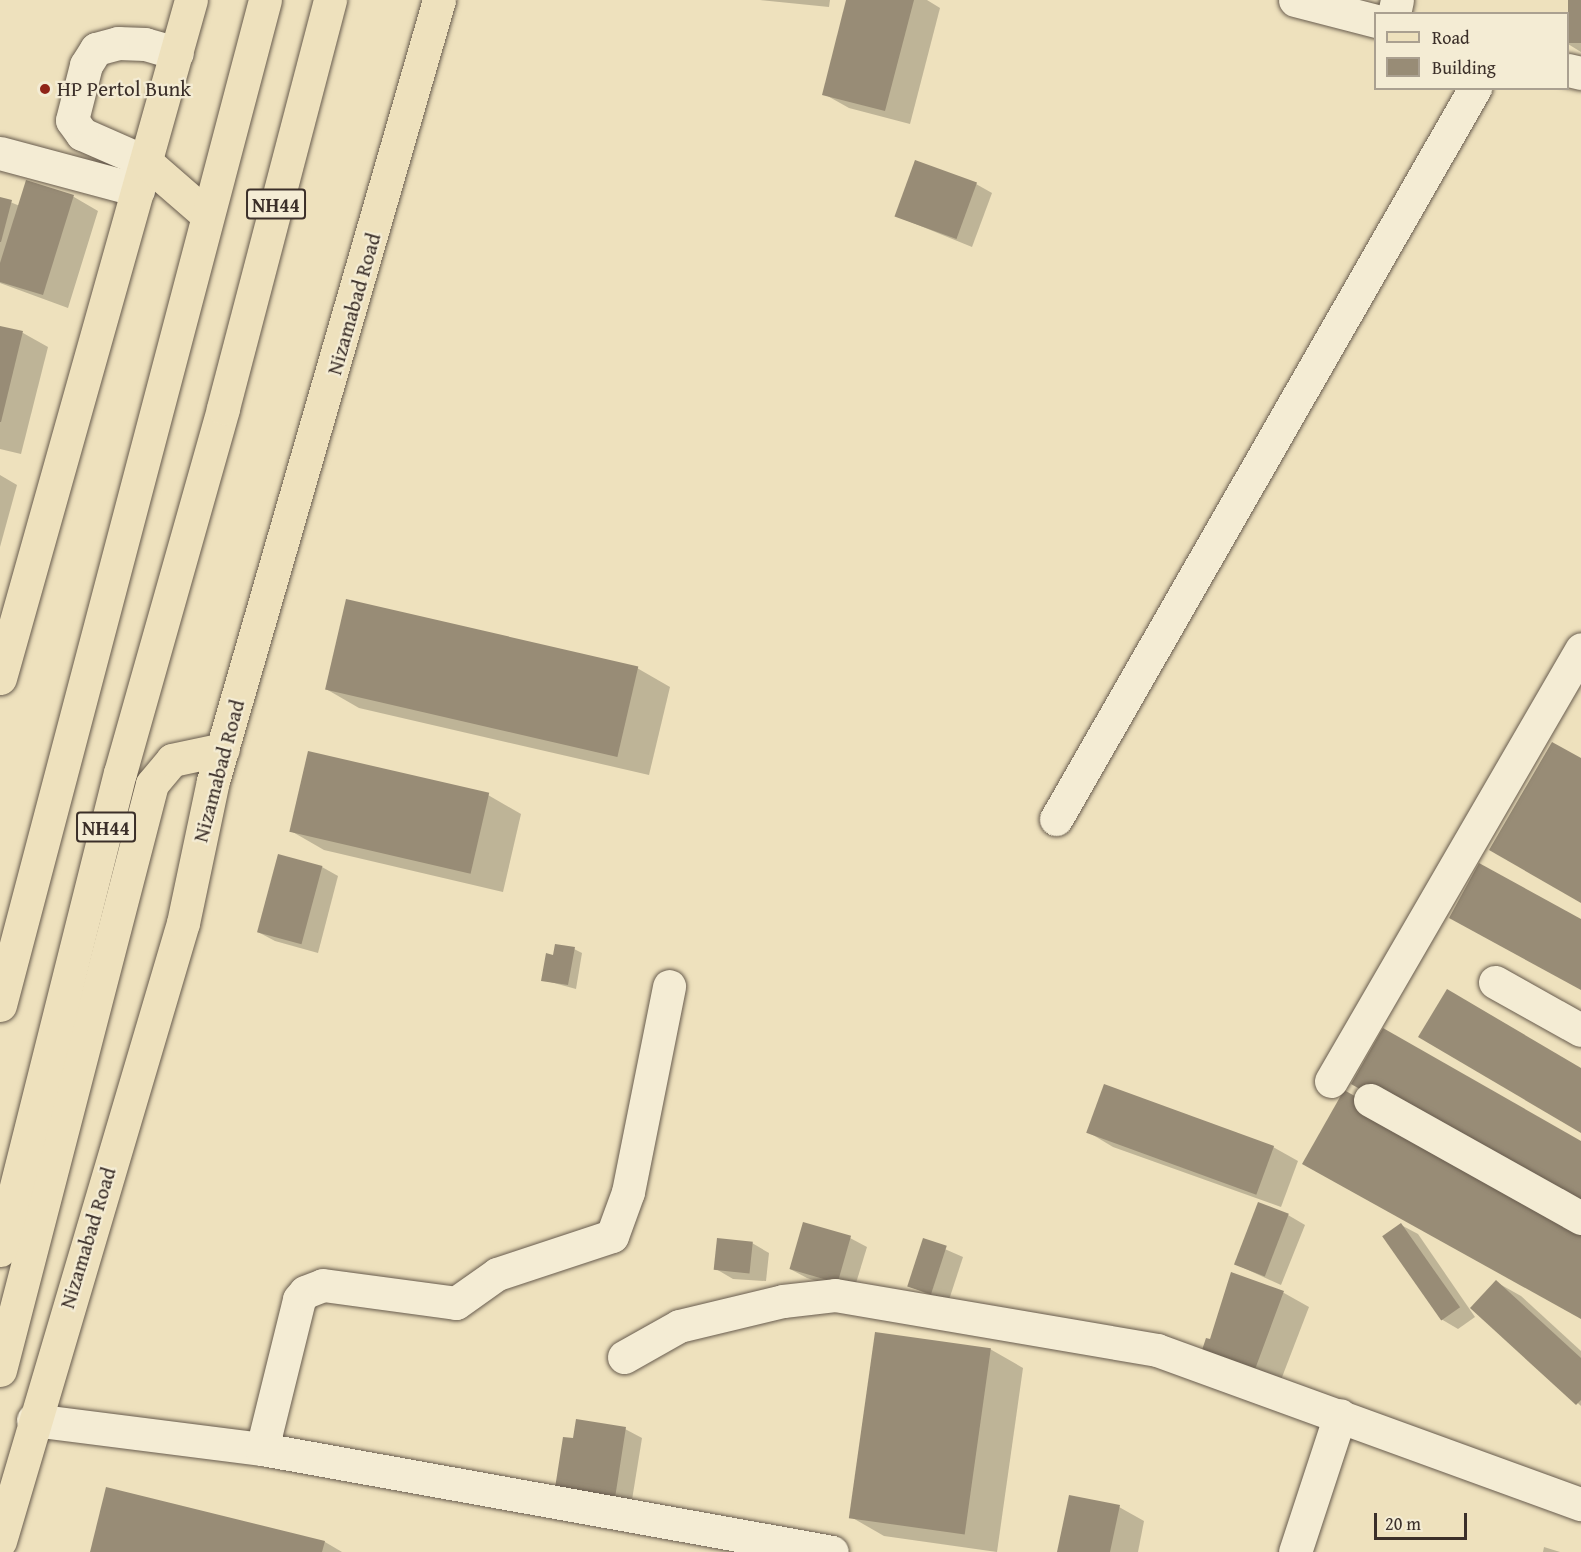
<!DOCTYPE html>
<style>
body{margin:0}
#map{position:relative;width:1581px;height:1552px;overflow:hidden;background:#eee1bd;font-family:"Gentium Book Plus",serif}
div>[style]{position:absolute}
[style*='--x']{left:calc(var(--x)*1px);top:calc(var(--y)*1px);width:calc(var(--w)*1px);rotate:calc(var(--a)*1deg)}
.shadow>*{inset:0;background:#0003}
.building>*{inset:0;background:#988c76;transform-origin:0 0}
.roads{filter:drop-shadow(0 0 2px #685c4e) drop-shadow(0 0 2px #685c4e)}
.minor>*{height:33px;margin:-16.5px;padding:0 16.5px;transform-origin:16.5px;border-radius:16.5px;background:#f4ecd4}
.major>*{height:33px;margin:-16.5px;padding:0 16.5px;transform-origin:16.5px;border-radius:16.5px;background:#eee1bd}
.highway>*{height:33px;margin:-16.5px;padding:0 16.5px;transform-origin:16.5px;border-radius:16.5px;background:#eee1bd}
.dots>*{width:16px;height:16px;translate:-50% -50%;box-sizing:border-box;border:3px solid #f4ecd4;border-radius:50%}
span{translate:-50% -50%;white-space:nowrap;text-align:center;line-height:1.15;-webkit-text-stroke:4.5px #f4ecd4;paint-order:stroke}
.shield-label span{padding:2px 4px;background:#f4ecd4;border:2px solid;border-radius:4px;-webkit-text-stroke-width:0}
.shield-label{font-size:20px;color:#3b2f29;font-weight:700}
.poi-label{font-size:21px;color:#3b2f29}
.left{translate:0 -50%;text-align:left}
.street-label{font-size:21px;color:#3b2f29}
.legend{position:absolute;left:1374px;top:12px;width:195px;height:78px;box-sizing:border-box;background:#f4ecd4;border:2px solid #aaa090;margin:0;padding:8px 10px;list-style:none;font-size:18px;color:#3b2f29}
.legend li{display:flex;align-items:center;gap:12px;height:30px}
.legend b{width:30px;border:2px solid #aaa090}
.scale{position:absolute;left:1374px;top:1513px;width:93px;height:27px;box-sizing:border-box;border:3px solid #3b2f29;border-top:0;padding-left:8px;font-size:18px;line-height:21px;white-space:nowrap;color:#3b2f29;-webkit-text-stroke:4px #f4ecd4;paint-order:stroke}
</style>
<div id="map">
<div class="shadow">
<i style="clip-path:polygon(760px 0,830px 0,829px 7px)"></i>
<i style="clip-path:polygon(848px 0,927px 0,940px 8px,910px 124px,849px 108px,824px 94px)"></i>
<i style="clip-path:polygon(1570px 0,1581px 0,1581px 52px,1568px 44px)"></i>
<i style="clip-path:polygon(27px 182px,74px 197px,98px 211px,68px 308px,0 283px,0 198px,20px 206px)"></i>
<i style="clip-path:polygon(976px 184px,992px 193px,972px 247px,896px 216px)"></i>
<i style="clip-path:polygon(0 327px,23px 333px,48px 347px,21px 454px,0 449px)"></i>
<i style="clip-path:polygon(0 475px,17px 485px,0 547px)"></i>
<i style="clip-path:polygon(637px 668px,670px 687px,649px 775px,359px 708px,326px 689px)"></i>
<i style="clip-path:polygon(488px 795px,521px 814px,503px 892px,324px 850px,291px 831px)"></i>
<i style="clip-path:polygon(322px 867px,338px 876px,318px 953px,275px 941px,258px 932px)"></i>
<i style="clip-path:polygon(574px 949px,582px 953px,576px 989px,543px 980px,554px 957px)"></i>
<i style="clip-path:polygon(1088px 1132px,1273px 1147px,1298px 1161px,1281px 1207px,1113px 1147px)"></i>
<i style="clip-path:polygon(1288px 1215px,1305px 1225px,1281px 1285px,1235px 1264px)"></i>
<i style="clip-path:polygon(1401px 1225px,1418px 1234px,1475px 1317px,1458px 1329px,1441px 1319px)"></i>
<i style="clip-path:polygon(850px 1238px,867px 1247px,853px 1293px,807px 1278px,790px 1269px)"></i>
<i style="clip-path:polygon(924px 1240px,963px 1257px,948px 1303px,909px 1286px)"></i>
<i style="clip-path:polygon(752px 1243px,769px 1253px,766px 1281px,733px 1279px,716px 1269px)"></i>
<i style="clip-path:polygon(1232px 1274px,1284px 1293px,1309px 1307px,1279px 1385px,1211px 1341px)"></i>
<i style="clip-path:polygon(1496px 1282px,1521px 1296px,1581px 1351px,1581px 1406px,1473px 1308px)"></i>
<i style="clip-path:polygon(990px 1349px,1023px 1368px,997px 1552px,884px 1536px,851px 1517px)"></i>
<i style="clip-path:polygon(625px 1429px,642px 1438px,631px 1506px,573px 1497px,575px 1440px)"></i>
<i style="clip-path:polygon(107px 1489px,325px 1542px,342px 1552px,92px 1552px)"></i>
<i style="clip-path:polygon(1119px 1507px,1144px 1521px,1138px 1552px,1059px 1552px)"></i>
<i style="clip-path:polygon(1544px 1547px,1560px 1552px,1543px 1552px)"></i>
</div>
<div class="building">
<i style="clip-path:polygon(846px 0,914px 0,885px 111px,822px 95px)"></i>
<i style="left:1568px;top:0;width:13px;height:43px"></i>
<i style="left:915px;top:160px;width:66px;height:60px;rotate:20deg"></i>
<i style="clip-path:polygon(26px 180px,74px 195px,43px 295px,0 282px,0 263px)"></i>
<i style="clip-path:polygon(0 197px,12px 200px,1px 242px,0 242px)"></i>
<i style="clip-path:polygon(0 326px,23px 331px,1px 422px,0 422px)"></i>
<i style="left:346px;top:599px;width:300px;height:93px;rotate:13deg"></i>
<i style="clip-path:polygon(1552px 742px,1581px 758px,1581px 903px,1489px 850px)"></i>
<i style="left:308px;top:751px;width:186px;height:83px;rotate:13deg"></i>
<i style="left:278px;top:854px;width:46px;height:81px;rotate:15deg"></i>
<i style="clip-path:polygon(1479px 863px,1581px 919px,1581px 990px,1449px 918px)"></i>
<i style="clip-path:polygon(555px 944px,575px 947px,568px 985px,541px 981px,546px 953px,553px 955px)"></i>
<i style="clip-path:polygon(1447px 989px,1581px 1068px,1581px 1133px,1418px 1037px)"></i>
<i style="clip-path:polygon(1383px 1028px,1581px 1141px,1581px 1215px,1351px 1084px)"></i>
<i style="left:1104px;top:1084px;width:181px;height:52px;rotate:20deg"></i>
<i style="clip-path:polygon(1344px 1090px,1581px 1223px,1581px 1319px,1302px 1164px)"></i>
<i style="left:1258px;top:1202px;width:33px;height:67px;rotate:21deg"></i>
<i style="left:803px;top:1222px;width:50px;height:49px;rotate:16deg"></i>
<i style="left:1401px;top:1223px;width:103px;height:23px;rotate:55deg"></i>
<i style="left:717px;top:1238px;width:36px;height:32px;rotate:6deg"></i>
<i style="left:923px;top:1238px;width:25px;height:51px;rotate:18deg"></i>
<i style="clip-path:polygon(1231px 1272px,1284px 1291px,1254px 1372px,1201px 1353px,1206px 1338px,1210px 1339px)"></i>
<i style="clip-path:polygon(1496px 1280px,1581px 1358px,1581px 1400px,1576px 1405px,1470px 1308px)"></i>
<i style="left:875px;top:1332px;width:117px;height:188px;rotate:8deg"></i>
<i style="clip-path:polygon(576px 1419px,626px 1427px,615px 1498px,555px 1488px,563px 1437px,573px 1438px)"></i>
<i style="clip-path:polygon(106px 1487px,325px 1541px,322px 1552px,90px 1552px)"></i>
<i style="clip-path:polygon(1069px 1495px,1120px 1505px,1110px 1552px,1057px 1552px)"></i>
</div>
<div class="roads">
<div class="minor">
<i style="--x:1295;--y:0;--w:84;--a:14.5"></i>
<i style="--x:1394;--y:14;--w:14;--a:-78"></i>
<i style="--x:1568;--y:70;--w:13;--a:13"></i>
<i style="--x:0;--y:153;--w:143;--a:15"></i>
<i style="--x:146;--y:162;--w:70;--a:-156.4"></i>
<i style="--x:82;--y:134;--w:17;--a:-126"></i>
<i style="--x:72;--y:120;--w:57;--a:-75.7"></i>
<i style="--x:86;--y:65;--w:19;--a:-58"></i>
<i style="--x:96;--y:49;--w:23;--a:-15"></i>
<i style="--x:118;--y:43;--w:27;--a:2"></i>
<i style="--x:145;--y:44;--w:33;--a:16"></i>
<i style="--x:1056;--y:819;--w:843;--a:-60.18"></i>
<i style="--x:1495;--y:982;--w:98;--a:29.2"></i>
<i style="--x:1331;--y:1081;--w:499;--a:-59.9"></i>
<i style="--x:1370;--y:1100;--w:242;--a:29.2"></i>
<i style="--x:624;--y:1357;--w:63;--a:-29.4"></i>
<i style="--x:679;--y:1326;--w:107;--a:-13.5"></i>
<i style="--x:783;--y:1301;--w:52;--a:-6.6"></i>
<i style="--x:835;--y:1295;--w:327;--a:9.7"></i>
<i style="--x:1157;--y:1350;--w:451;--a:20"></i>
<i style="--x:33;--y:1420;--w:231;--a:7.2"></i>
<i style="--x:262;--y:1449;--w:579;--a:10.24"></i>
<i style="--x:262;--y:1449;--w:154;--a:-76.1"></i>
<i style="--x:299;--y:1299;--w:9;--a:-49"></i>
<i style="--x:305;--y:1292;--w:19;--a:-21"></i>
<i style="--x:323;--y:1285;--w:134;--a:7.7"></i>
<i style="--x:456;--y:1303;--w:50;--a:-35.3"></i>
<i style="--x:497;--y:1274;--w:121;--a:-18.3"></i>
<i style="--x:612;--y:1236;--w:47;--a:-70"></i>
<i style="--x:628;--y:1192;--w:210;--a:-78.7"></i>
<i style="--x:1295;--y:1552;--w:144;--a:-71.8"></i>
</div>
<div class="major">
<i style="--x:0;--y:678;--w:704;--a:-74.27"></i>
<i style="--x:0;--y:1370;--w:605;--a:-75.46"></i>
<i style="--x:152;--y:784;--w:31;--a:-50"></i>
<i style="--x:172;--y:760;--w:52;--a:-12.2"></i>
<i style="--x:0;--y:1541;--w:645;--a:-73.51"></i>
<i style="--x:183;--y:923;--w:145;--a:-78.1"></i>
<i style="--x:213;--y:781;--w:813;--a:-73.86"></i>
</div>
<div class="highway">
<i style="--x:146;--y:162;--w:81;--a:41"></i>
<i style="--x:0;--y:1005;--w:1039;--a:-75.23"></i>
<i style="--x:0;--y:1250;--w:492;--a:-75.9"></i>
<i style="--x:120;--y:773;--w:379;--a:-74.2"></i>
<i style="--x:223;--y:408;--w:422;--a:-75.3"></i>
</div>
</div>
<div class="dots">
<i style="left:45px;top:89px;background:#8f2418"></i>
</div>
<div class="shield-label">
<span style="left:276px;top:204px">NH44</span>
<span style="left:106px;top:827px">NH44</span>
</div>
<div class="poi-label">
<span class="left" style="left:57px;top:89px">HP Pertol Bunk</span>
</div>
<div class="street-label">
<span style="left:354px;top:304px;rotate:-74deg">Nizamabad Road</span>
<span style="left:219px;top:771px;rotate:-75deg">Nizamabad Road</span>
<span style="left:88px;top:1238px;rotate:-73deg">Nizamabad Road</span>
</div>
<ul class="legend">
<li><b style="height:8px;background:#eee1bd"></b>Road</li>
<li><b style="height:16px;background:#988c76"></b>Building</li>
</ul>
<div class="scale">20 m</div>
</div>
